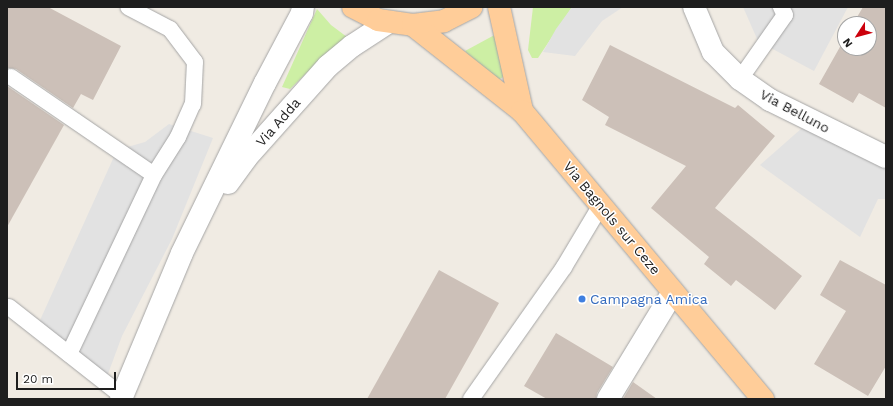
<!DOCTYPE html>
<style>
body{margin:0}
#map{position:relative;width:893px;height:406px;overflow:hidden;background:#f0ebe3;font-family:"Work Sans",sans-serif}
div>[style]{position:absolute}
[style*='--x']{left:calc(var(--x)*1px);top:calc(var(--y)*1px);width:calc(var(--w)*1px);rotate:calc(var(--a)*1deg)}
.grass>*{inset:0;background:#cdefa4}
.parking>*{inset:0;background:#e2e2e2}
.building>*{inset:0;background:#ccc0b8}
.roads{filter:drop-shadow(0 0 1px #a5a5a5) drop-shadow(0 0 1px #a5a5a5)}
.service>*{height:16px;margin:-8px;padding:0 8px;transform-origin:8px;border-radius:8px;background:#fff}
.minor>*{height:22px;margin:-11px;padding:0 11px;transform-origin:11px;border-radius:11px;background:#fff}
.primary>*{height:22px;margin:-11px;padding:0 11px;transform-origin:11px;border-radius:11px;background:#ffcd99}
.dots>*{width:11px;height:11px;translate:-50% -50%;box-sizing:border-box;border:2px solid #fff;border-radius:50%}
span{translate:-50% -50%;white-space:nowrap;text-align:center;line-height:1.15;-webkit-text-stroke:3px #fff;paint-order:stroke}
.street-label{font-size:14px;color:#1e1e1e}
.shop-label{font-size:14px;color:#366cbe}
.left{translate:0 -50%;text-align:left}
.frame{position:absolute;inset:0;border:8px solid #1e1e1e;pointer-events:none}
.north{position:absolute;left:837px;top:16px;width:40px;height:40px;box-sizing:border-box;background:#fff;border:1px solid #a5a5a5;border-radius:50%;rotate:234deg;font-size:11px;font-weight:700;line-height:16px;text-align:center;color:#1e1e1e}
.north::after{content:'';display:block;margin:auto;width:14px;height:18px;background:#cc000c;clip-path:polygon(50% 0,100% 100%,50% 72%,0 100%)}
.scale{position:absolute;left:16px;top:372px;width:100px;height:18px;box-sizing:border-box;border:2px solid #1e1e1e;border-top:0;padding-left:5px;font-size:12px;line-height:14px;white-space:nowrap;color:#1e1e1e;-webkit-text-stroke:3px #fff;paint-order:stroke}
</style>
<div id="map">
<div class="grass">
<i style="clip-path:polygon(533px 7px,572px 7px,538px 58px,532px 58px,528px 50px)"></i>
<i style="clip-path:polygon(317px 9px,331px 25px,347px 37px,324px 56px,290px 89px,282px 87px)"></i>
<i style="clip-path:polygon(500px 32px,509px 74px,492px 83px,465px 51px)"></i>
</div>
<div class="parking">
<i style="clip-path:polygon(572px 7px,623px 7px,602px 21px,575px 56px,543px 52px,556px 29px)"></i>
<i style="clip-path:polygon(743px 7px,848px 7px,814px 71px,758px 41px)"></i>
<i style="clip-path:polygon(810px 121px,886px 157px,886px 199px,878px 199px,860px 237px,760px 165px)"></i>
<i style="clip-path:polygon(169px 124px,213px 138px,172px 239px,122px 336px,105px 382px,36px 329px,117px 150px,145px 142px)"></i>
</div>
<div class="building">
<i style="clip-path:polygon(7px 7px,48px 7px,121px 46px,93px 100px,81px 94px,73px 108px,16px 69px,7px 68px)"></i>
<i style="clip-path:polygon(863px 7px,886px 7px,886px 108px,859px 93px,853px 103px,819px 84px,845px 38px,845px 48px,869px 48px,869px 24px,853px 24px)"></i>
<i style="clip-path:polygon(610px 45px,735px 108px,738px 105px,775px 136px,715px 208px,802px 276px,775px 310px,736px 280px,731px 286px,704px 264px,709px 257px,651px 208px,686px 166px,605px 125px,609px 117px,582px 100px)"></i>
<i style="clip-path:polygon(7px 86px,64px 125px,7px 227px)"></i>
<i style="clip-path:polygon(840px 260px,886px 285px,886px 366px,868px 396px,814px 364px,846px 311px,820px 295px)"></i>
<i style="clip-path:polygon(439px 270px,499px 303px,445px 399px,367px 399px)"></i>
<i style="clip-path:polygon(556px 333px,613px 367px,597px 393px,596px 399px,547px 399px,524px 386px)"></i>
<i style="clip-path:polygon(633px 382px,657px 399px,623px 399px)"></i>
</div>
<div class="roads">
<div class="service">
<i style="--x:11;--y:77;--w:173;--a:34.4"></i>
<i style="--x:740;--y:79;--w:78;--a:-54.9"></i>
<i style="--x:785;--y:15;--w:9;--a:-117"></i>
<i style="--x:9;--y:307;--w:144;--a:38.2"></i>
<i style="--x:69;--y:354;--w:198;--a:-64.6"></i>
<i style="--x:154;--y:175;--w:45;--a:-57.7"></i>
<i style="--x:178;--y:137;--w:36;--a:-66"></i>
<i style="--x:193;--y:104;--w:42;--a:-87.3"></i>
<i style="--x:195;--y:62;--w:41;--a:-127.1"></i>
<i style="--x:170;--y:29;--w:47;--a:-152.4"></i>
<i style="--x:471;--y:399;--w:161;--a:-54.8"></i>
<i style="--x:564;--y:267;--w:72;--a:-59.2"></i>
</div>
<div class="minor">
<i style="--x:694;--y:7;--w:49;--a:67.1"></i>
<i style="--x:713;--y:52;--w:38;--a:45"></i>
<i style="--x:740;--y:79;--w:37;--a:35"></i>
<i style="--x:770;--y:100;--w:129;--a:26.2"></i>
<i style="--x:228;--y:183;--w:31;--a:-54"></i>
<i style="--x:246;--y:158;--w:123;--a:-48.3"></i>
<i style="--x:328;--y:66;--w:31;--a:-40"></i>
<i style="--x:352;--y:46;--w:44;--a:-33"></i>
<i style="--x:121;--y:399;--w:158;--a:-67.3"></i>
<i style="--x:182;--y:253;--w:189;--a:-64"></i>
<i style="--x:265;--y:83;--w:79;--a:-62.1"></i>
<i style="--x:302;--y:13;--w:6;--a:-81"></i>
<i style="--x:608;--y:399;--w:125;--a:-58.7"></i>
</div>
<div class="primary">
<i style="--x:353;--y:7;--w:28;--a:27"></i>
<i style="--x:378;--y:20;--w:35;--a:8"></i>
<i style="--x:413;--y:25;--w:31;--a:-7"></i>
<i style="--x:444;--y:21;--w:31;--a:-27"></i>
<i style="--x:499;--y:7;--w:107;--a:77.5"></i>
<i style="--x:413;--y:25;--w:139;--a:38.3"></i>
<i style="--x:522;--y:111;--w:376;--a:50.1"></i>
</div>
</div>
<div class="dots">
<i style="left:582px;top:299px;background:#3f7fe0"></i>
</div>
<div class="street-label">
<span style="left:795px;top:111px;rotate:28deg">Via Belluno</span>
<span style="left:278px;top:122px;rotate:-49deg">Via Adda</span>
<span style="left:612px;top:218px;rotate:50deg">Via Bagnols sur Ceze</span>
</div>
<div class="shop-label">
<span class="left" style="left:590px;top:299px">Campagna Amica</span>
</div>
<div class="frame"></div>
<div class="north">N</div>
<div class="scale">20 m</div>
</div>
